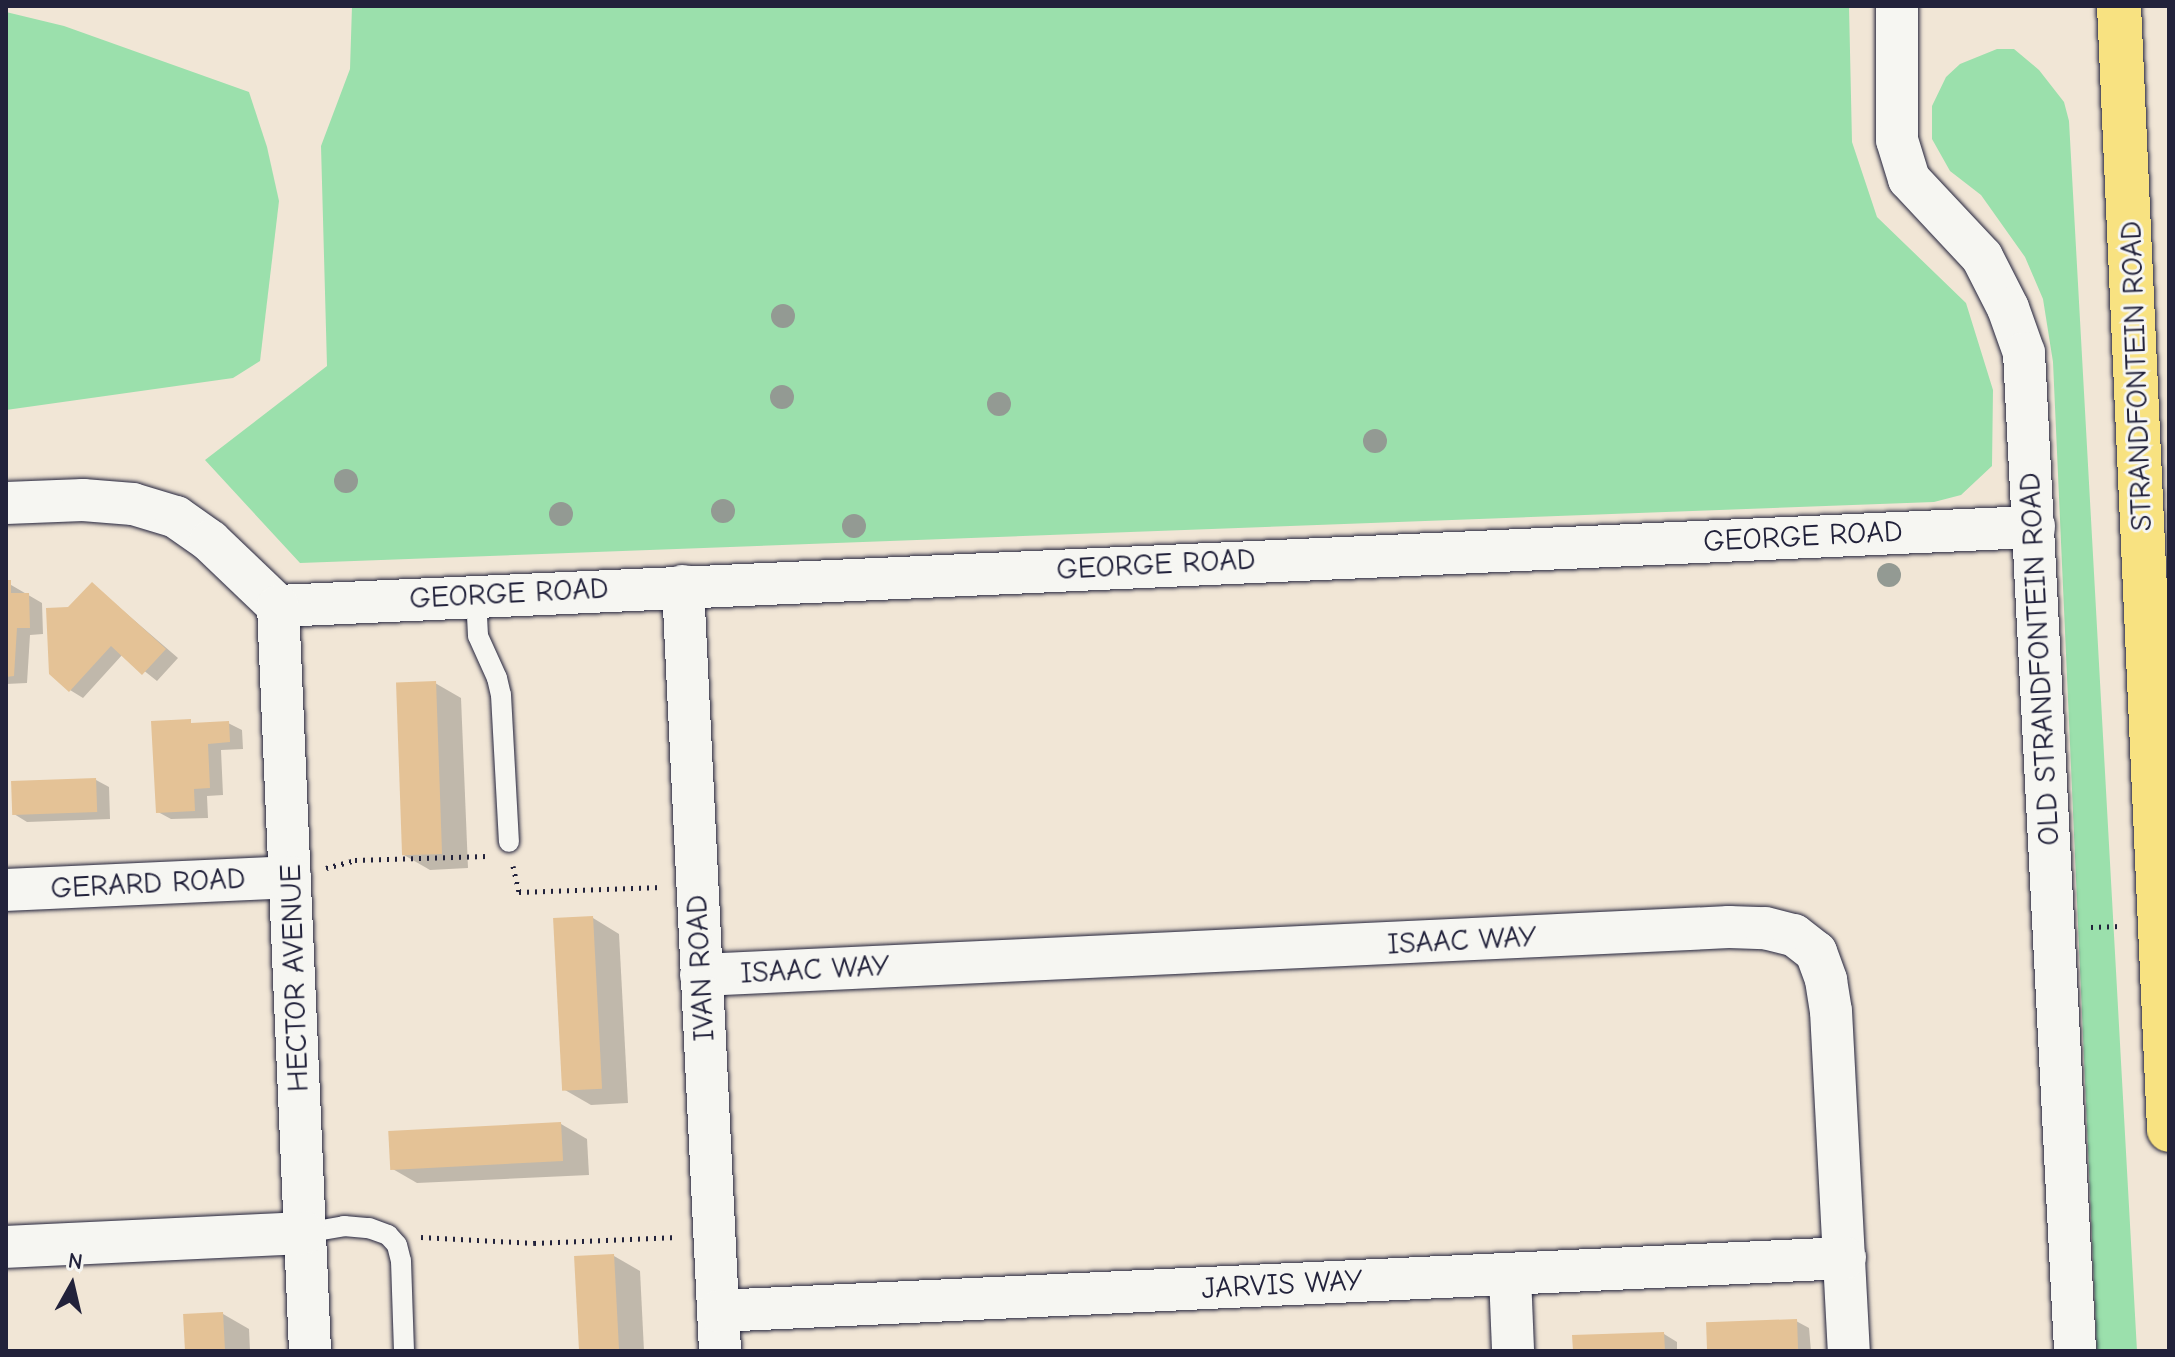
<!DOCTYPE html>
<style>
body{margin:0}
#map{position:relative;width:2175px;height:1357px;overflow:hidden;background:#f1e6d6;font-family:"Comic Neue",sans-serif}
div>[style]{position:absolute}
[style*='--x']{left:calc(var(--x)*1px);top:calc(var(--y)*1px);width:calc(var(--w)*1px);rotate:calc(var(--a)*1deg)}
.green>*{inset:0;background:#9be0ac}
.shadow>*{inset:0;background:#0003}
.building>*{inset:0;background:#e4c296;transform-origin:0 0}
.path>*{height:5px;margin-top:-2.5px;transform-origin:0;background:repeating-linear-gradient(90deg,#22223b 0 2px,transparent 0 8px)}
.roads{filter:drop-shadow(0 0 2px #22223b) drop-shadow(0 0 2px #22223b)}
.lane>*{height:20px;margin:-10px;padding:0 10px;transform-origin:10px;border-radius:10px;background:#f6f6f2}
.street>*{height:42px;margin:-21px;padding:0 21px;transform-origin:21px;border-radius:21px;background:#f6f6f2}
.primary>*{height:44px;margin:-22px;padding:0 22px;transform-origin:22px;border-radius:22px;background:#f8e281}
.trees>*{width:24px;height:24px;margin:-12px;border-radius:50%;background:#939a93}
span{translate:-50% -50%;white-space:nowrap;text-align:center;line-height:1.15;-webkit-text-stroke:6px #f6f6f2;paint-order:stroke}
.street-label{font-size:30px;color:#22223b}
.frame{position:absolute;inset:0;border:8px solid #22223b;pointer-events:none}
.north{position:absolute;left:32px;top:1245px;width:80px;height:80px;-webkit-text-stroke:6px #f6f6f2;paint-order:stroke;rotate:8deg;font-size:22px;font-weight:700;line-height:32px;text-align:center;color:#22223b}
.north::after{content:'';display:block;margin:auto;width:28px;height:36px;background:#22223b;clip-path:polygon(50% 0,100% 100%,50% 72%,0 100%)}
</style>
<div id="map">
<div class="green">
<i style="clip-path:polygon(352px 6px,1849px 6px,1852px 142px,1877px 217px,1966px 303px,1993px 390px,1992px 466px,1961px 495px,1934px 502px,300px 563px,205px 460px,327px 366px,321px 146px,350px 69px)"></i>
<i style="clip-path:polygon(6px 12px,64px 26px,249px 92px,267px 147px,279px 201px,260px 361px,233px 378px,6px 410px)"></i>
<i style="clip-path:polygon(1997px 49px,2014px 49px,2039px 70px,2064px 102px,2069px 121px,2137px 1351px,2097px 1351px,2053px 362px,2043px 299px,2025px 257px,1981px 195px,1950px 171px,1932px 139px,1932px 106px,1946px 77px,1960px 64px)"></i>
</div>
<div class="shadow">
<i style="clip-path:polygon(6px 582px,42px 603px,43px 634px,30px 635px,27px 683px,6px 684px)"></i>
<i style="clip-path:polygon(92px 584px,178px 658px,157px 681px,123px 654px,83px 698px,70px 690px,69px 609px)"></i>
<i style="clip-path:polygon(435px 683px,461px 698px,468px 868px,430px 870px,404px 855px)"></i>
<i style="clip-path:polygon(153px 723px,228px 723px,242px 730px,243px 749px,221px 750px,223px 795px,207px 796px,208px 818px,171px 819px,158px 812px)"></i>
<i style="clip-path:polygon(96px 780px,109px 787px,110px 819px,27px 822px,14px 814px)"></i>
<i style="clip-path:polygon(593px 918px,619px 934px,628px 1103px,591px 1105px,565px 1090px)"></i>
<i style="clip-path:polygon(561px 1124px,587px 1139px,589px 1175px,417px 1183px,391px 1168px)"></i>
<i style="clip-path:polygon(614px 1256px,640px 1271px,644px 1351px,581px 1351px)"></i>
<i style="clip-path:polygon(223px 1314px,249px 1329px,250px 1351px,187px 1351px)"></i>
<i style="clip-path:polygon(1796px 1321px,1809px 1328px,1811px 1351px,1708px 1351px)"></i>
<i style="clip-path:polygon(1664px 1334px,1677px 1342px,1677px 1351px,1575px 1351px)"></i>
</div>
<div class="building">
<i style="clip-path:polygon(6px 580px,11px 580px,11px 593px,29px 593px,30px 628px,17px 628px,14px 676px,6px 677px)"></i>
<i style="clip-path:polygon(92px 582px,166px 649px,142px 675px,111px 646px,69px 692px,49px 674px,46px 608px,68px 607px)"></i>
<i style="left:436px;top:681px;width:173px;height:40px;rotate:88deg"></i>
<i style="clip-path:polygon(191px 719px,191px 723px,229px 721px,230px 742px,208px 744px,210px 788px,194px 789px,195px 811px,156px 813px,151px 721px)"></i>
<i style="left:96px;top:778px;width:34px;height:85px;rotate:88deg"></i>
<i style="left:593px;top:916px;width:173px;height:40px;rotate:87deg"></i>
<i style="left:561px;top:1122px;width:39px;height:173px;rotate:87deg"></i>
<i style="left:614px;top:1254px;width:97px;height:40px;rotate:87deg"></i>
<i style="left:223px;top:1312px;width:39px;height:40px;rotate:87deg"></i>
<i style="left:1797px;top:1319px;width:32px;height:91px;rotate:88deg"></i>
<i style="clip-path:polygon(1664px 1332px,1665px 1351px,1573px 1351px,1572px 1335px)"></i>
</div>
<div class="path">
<i style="--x:513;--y:866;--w:27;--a:77"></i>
<i style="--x:519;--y:892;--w:143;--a:-2"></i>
<i style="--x:326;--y:868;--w:30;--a:-15"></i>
<i style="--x:355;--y:860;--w:132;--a:-1.7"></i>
<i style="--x:2091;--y:927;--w:30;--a:-2"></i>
<i style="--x:421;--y:1237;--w:113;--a:3"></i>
<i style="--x:534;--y:1243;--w:144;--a:-2.4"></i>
</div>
<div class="roads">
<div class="lane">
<i style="--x:476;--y:596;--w:40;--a:87.1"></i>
<i style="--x:478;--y:636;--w:46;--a:65.7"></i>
<i style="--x:497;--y:678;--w:17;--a:77"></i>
<i style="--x:501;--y:695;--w:147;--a:86.9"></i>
<i style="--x:305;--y:1233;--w:40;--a:-10"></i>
<i style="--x:344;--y:1226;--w:25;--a:5"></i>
<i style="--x:369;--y:1228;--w:20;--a:20"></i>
<i style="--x:388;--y:1235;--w:13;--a:48"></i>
<i style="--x:397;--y:1245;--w:16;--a:76"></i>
<i style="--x:401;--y:1261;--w:90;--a:88.1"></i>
</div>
<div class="street">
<i style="--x:1897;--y:6;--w:134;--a:90"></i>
<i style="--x:1897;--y:140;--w:41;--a:72.9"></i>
<i style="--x:1909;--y:179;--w:107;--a:46.9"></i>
<i style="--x:1982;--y:257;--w:57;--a:63"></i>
<i style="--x:2008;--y:308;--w:48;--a:70.4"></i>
<i style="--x:2024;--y:353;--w:999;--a:87.07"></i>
<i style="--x:6;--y:503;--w:77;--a:-2.2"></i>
<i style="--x:83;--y:500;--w:50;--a:4.6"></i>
<i style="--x:133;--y:504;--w:45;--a:16.8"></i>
<i style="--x:176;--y:517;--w:42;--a:35.2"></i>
<i style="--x:210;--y:541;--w:94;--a:43.7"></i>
<i style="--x:683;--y:586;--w:766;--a:87.23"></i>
<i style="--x:278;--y:606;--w:1758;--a:-2.58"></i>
<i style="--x:278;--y:606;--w:746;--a:87.54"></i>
<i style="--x:6;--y:890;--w:284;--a:-2.6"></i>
<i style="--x:701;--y:975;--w:1029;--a:-2.67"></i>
<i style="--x:1729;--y:927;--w:36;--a:2"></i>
<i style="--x:1765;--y:928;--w:30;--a:14"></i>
<i style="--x:1794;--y:935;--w:28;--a:38"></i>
<i style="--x:1816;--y:952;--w:30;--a:70"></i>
<i style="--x:1826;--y:980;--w:31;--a:81"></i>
<i style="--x:1831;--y:1011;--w:340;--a:87"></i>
<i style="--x:6;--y:1247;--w:299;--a:-2.7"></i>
<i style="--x:1510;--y:1275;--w:76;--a:87.7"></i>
<i style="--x:718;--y:1311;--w:1128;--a:-2.69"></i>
</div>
<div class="primary">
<i style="--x:2119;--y:6;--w:1125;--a:87.45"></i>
</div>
</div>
<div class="trees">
<i style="left:783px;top:316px"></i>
<i style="left:782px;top:397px"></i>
<i style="left:999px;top:404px"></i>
<i style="left:1375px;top:441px"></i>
<i style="left:346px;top:481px"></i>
<i style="left:723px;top:511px"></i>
<i style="left:561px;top:514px"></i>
<i style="left:854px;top:526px"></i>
<i style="left:1889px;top:575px"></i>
</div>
<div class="street-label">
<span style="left:2137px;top:376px;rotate:-92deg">STRANDFONTEIN ROAD</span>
<span style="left:1803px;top:537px;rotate:-3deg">GEORGE ROAD</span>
<span style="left:1156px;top:565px;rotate:-3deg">GEORGE ROAD</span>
<span style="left:509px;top:594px;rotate:-3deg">GEORGE ROAD</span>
<span style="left:2040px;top:659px;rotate:-93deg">OLD STRANDFONTEIN ROAD</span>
<span style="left:148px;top:884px;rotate:-3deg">GERARD ROAD</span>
<span style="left:1462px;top:941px;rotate:-3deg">ISAAC WAY</span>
<span style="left:701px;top:968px;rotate:-93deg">IVAN ROAD</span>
<span style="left:815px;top:970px;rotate:-3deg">ISAAC WAY</span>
<span style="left:295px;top:978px;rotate:-92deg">HECTOR AVENUE</span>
<span style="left:1282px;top:1285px;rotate:-3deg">JARVIS WAY</span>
</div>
<div class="frame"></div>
<div class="north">N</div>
</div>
